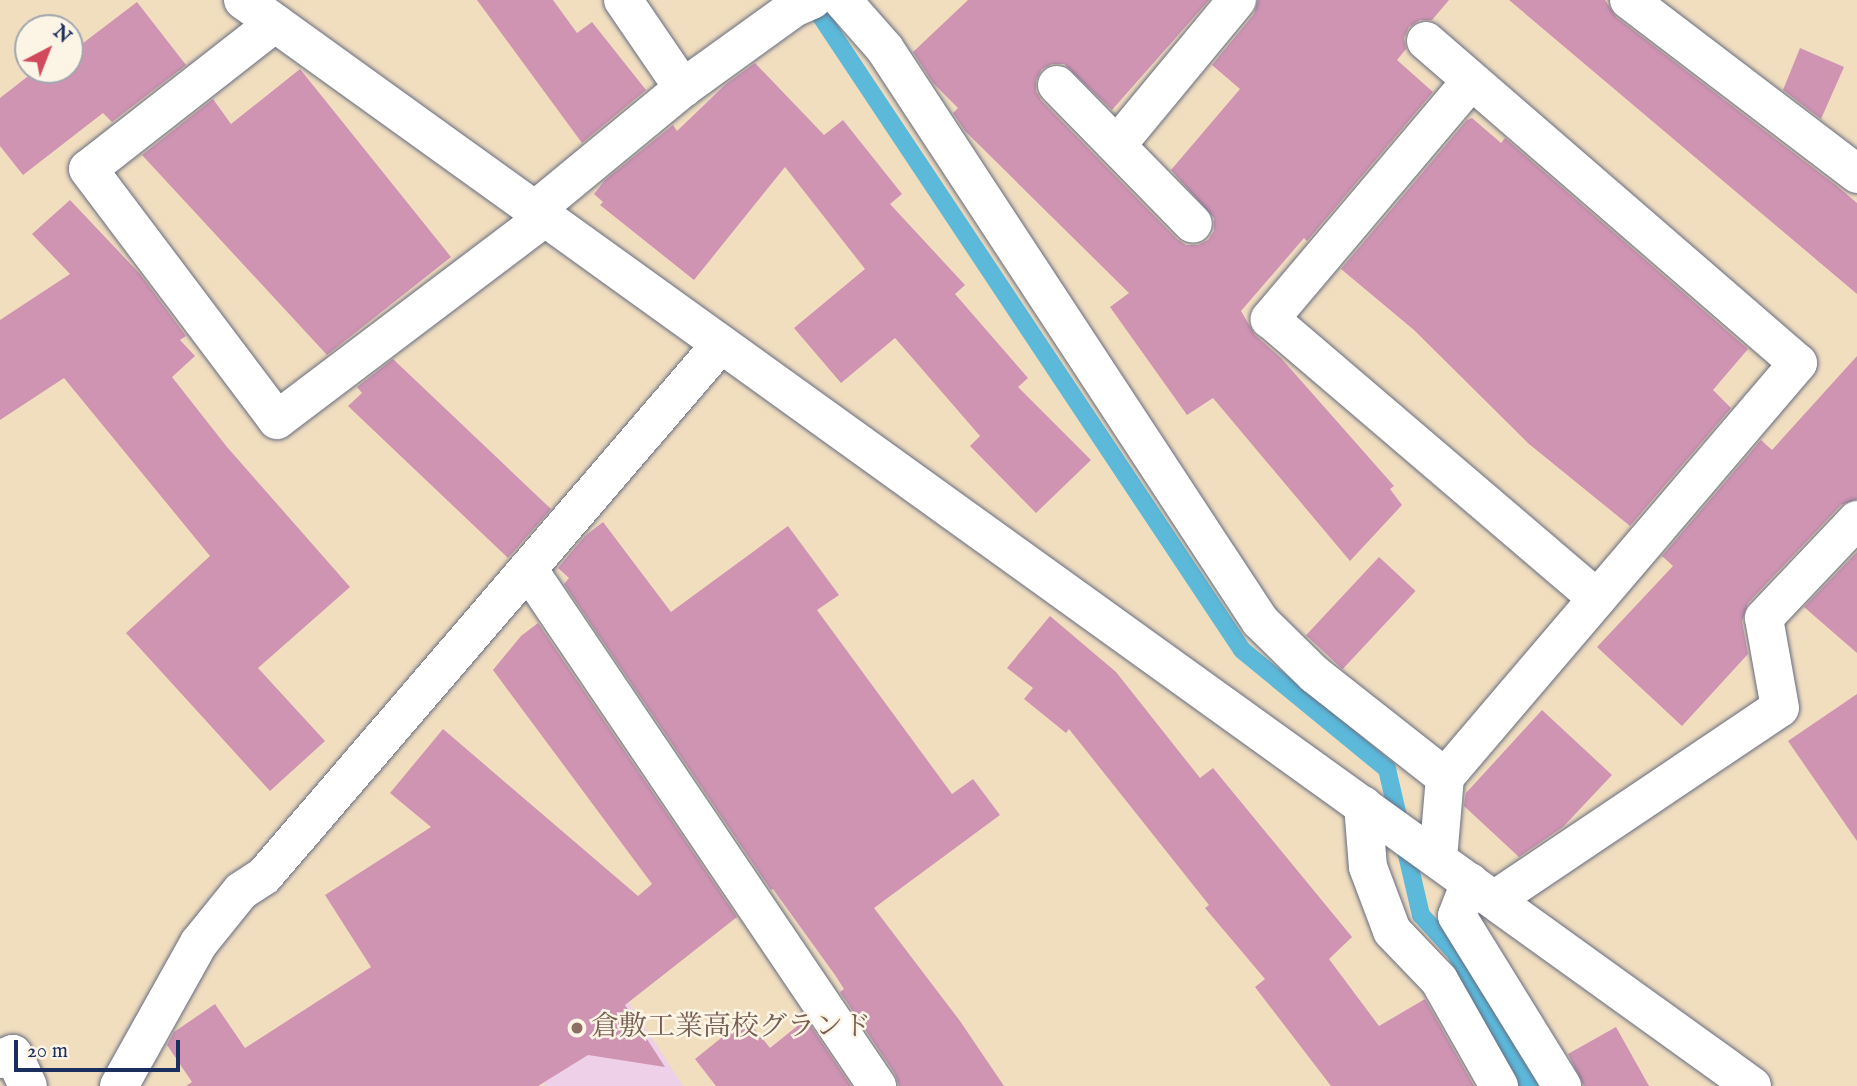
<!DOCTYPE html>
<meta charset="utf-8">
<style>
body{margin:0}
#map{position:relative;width:1857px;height:1086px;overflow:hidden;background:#f1debf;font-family:"IM FELL English","Noto Serif JP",serif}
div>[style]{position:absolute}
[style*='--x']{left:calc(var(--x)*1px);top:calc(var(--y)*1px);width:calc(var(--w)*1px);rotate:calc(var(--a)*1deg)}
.built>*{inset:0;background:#eed0e8}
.stream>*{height:18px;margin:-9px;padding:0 9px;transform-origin:9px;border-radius:9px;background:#5cb9da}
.building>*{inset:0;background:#d094b3;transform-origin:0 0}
.roads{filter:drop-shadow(0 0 2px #666c80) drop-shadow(0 0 2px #666c80)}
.minor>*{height:38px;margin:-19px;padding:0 19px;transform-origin:19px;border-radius:19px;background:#fff}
.dots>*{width:19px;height:19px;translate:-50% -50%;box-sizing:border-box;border:4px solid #fcf5e5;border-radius:50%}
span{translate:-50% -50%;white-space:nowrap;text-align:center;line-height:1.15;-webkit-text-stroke:5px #fcf5e5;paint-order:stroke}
.education-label{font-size:28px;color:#785e54}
.left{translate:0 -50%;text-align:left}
.north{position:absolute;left:14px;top:14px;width:70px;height:70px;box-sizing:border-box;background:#fcf5e5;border:2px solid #a2a6af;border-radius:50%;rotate:42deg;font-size:19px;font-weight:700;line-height:28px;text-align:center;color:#1b2f5e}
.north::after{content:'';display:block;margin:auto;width:24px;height:32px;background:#d1495b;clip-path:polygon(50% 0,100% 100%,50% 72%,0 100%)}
.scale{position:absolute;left:14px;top:1040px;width:166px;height:32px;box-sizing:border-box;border:4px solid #1b2f5e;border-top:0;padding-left:9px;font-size:21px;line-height:24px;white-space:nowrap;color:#1b2f5e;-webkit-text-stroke:5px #fcf5e5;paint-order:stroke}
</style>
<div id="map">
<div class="built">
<i style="clip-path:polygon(568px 909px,683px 1086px,546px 1086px,473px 969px)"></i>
</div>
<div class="stream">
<i style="--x:810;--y:0;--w:780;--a:56.39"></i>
<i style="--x:1242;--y:650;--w:188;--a:39.4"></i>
<i style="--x:1387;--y:769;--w:150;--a:76.9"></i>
<i style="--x:1421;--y:915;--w:50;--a:47.4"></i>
<i style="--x:1455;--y:952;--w:153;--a:61.1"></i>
</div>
<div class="building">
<i style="clip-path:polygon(477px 0,553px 0,577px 33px,592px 22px,646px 90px,582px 143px)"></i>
<i style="clip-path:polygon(968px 0,1209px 0,1112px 110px,1064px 64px,1052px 64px,1042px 69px,1036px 80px,1036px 91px,1041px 100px,1177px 239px,1186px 245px,1198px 245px,1208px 240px,1214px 231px,1214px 218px,1171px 170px,1240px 89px,1212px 65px,1254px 14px,1258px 0,1449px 0,1432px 20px,1420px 20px,1409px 27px,1404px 38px,1406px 49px,1397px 60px,1433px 92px,1307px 241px,1304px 238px,1241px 311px,1255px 335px,1281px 358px,1394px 486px,1390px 489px,1402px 505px,1350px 561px,1213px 398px,1187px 415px,1110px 307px,1129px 293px,965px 131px,953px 113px,958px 108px,933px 83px,913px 52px)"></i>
<i style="clip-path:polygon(1509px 0,1605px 0,1616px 17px,1837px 186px,1857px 203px,1857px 294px)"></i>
<i style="clip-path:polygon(137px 2px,186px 65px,112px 122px,103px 113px,23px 175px,0 146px,0 98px,36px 70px,70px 70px,70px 53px)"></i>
<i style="clip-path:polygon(1800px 48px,1844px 67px,1821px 119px,1783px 90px)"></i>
<i style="clip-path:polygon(755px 63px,824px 135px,843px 120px,902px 194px,890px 204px,965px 285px,955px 294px,1028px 378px,1018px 387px,1091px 460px,1036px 513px,970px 446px,980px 436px,895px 338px,841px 383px,794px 328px,865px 269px,785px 167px,694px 280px,600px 205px,603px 202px,594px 194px,605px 180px,673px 125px,677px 131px,726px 84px)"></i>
<i style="clip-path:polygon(300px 69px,451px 257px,327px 355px,142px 155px,213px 99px,231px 124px)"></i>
<i style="clip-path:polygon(1472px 118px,1501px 143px,1505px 138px,1748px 349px,1713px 390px,1731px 408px,1630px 526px,1529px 444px,1414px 330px,1341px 269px,1467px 120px)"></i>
<i style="clip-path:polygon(70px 200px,140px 274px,186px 336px,180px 340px,195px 356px,172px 377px,227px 447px,350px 587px,258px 668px,325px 741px,270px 791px,126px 633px,210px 556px,64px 378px,0 420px,0 320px,70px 274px,32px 234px)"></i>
<i style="clip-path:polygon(1857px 356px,1857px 499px,1841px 505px,1748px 603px,1742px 621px,1748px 654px,1682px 726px,1597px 647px,1673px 566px,1662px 556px,1761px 440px,1772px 450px)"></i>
<i style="clip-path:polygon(393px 359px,551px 509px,508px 558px,348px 406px,362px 393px,357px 387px)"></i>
<i style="clip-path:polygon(603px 522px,671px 612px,788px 526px,839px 595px,817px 610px,952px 794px,973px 779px,1000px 815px,874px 908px,960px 1021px,1004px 1086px,899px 1086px,895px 1074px,840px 992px,844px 989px,835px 975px,773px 889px,771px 890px,564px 584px,569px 578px,558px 568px,585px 536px)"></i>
<i style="clip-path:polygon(1857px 552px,1857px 653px,1804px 607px)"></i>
<i style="left:1379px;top:557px;width:50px;height:107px;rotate:43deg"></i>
<i style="clip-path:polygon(1050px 616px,1116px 672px,1200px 778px,1213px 768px,1352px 937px,1329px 959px,1379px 1026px,1425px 999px,1474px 1086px,1331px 1086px,1255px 987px,1265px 979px,1205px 908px,1209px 905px,1069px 729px,1066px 733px,1024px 699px,1033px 688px,1007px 668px)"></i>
<i style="clip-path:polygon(538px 623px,737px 917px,625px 1005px,665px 1067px,588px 1055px,538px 1086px,186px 1086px,192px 1082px,167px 1045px,174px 1032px,215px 1004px,245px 1048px,371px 967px,325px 895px,431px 827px,390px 793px,443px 729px,638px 896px,652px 884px,493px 670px,521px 636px)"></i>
<i style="clip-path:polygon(1857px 694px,1857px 841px,1788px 741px)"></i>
<i style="clip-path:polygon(1542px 710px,1612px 775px,1563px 827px,1519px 857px,1464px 806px,1466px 793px)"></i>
<i style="clip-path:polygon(746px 1018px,770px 1048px,806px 1019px,851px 1086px,716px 1086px,695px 1059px)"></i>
<i style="clip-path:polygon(1616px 1027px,1649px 1086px,1584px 1086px,1568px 1054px)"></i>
</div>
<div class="roads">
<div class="minor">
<i style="--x:243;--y:0;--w:1859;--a:35.74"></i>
<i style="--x:623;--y:0;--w:107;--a:55.7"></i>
<i style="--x:842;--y:0;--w:65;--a:48.7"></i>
<i style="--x:885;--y:49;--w:684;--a:56.75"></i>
<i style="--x:1260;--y:621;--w:76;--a:44.5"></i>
<i style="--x:1314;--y:674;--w:167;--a:38.2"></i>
<i style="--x:1445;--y:777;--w:82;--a:94.9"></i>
<i style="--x:1629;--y:0;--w:287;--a:37.3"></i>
<i style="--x:275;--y:23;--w:237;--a:142"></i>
<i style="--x:88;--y:169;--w:314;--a:53"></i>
<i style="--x:277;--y:420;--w:336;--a:-37.1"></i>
<i style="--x:1426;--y:41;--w:492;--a:40.9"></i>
<i style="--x:1798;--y:363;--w:544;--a:130.45"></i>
<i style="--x:1471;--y:81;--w:312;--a:130.2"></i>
<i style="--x:1270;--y:319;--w:430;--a:40.5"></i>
<i style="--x:1057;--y:85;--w:194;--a:45.6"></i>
<i style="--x:1117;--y:145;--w:188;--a:-50.4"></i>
<i style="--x:535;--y:210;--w:192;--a:-39.5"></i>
<i style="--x:683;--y:88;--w:137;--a:-35.8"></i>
<i style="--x:794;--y:8;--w:20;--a:-24"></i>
<i style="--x:528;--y:569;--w:624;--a:55.98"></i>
<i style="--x:1363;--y:805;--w:62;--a:85.4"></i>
<i style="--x:1368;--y:867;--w:68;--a:69.4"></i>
<i style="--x:1392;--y:931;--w:68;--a:46.2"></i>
<i style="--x:1439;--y:980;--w:122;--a:60.5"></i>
<i style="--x:1470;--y:882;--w:36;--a:111"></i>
<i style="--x:1457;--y:916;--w:200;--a:58.3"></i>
<i style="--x:1494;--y:900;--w:344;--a:-33.9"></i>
<i style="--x:1780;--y:708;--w:91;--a:-100.1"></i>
<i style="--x:1764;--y:618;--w:135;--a:-46.5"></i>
<i style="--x:0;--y:1059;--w:14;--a:-21"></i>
<i style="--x:13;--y:1054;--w:35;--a:65"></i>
<i style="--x:119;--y:1086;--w:164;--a:-60.8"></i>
<i style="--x:199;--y:943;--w:67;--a:-51.1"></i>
<i style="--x:241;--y:891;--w:27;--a:-33"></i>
<i style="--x:264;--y:876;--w:701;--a:-49.34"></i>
</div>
</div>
<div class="dots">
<i style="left:577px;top:1028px;background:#8d6e63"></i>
</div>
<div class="education-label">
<span class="left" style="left:591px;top:1028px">倉敷工業高校グランド</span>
</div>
<div class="north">N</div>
<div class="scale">20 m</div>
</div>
